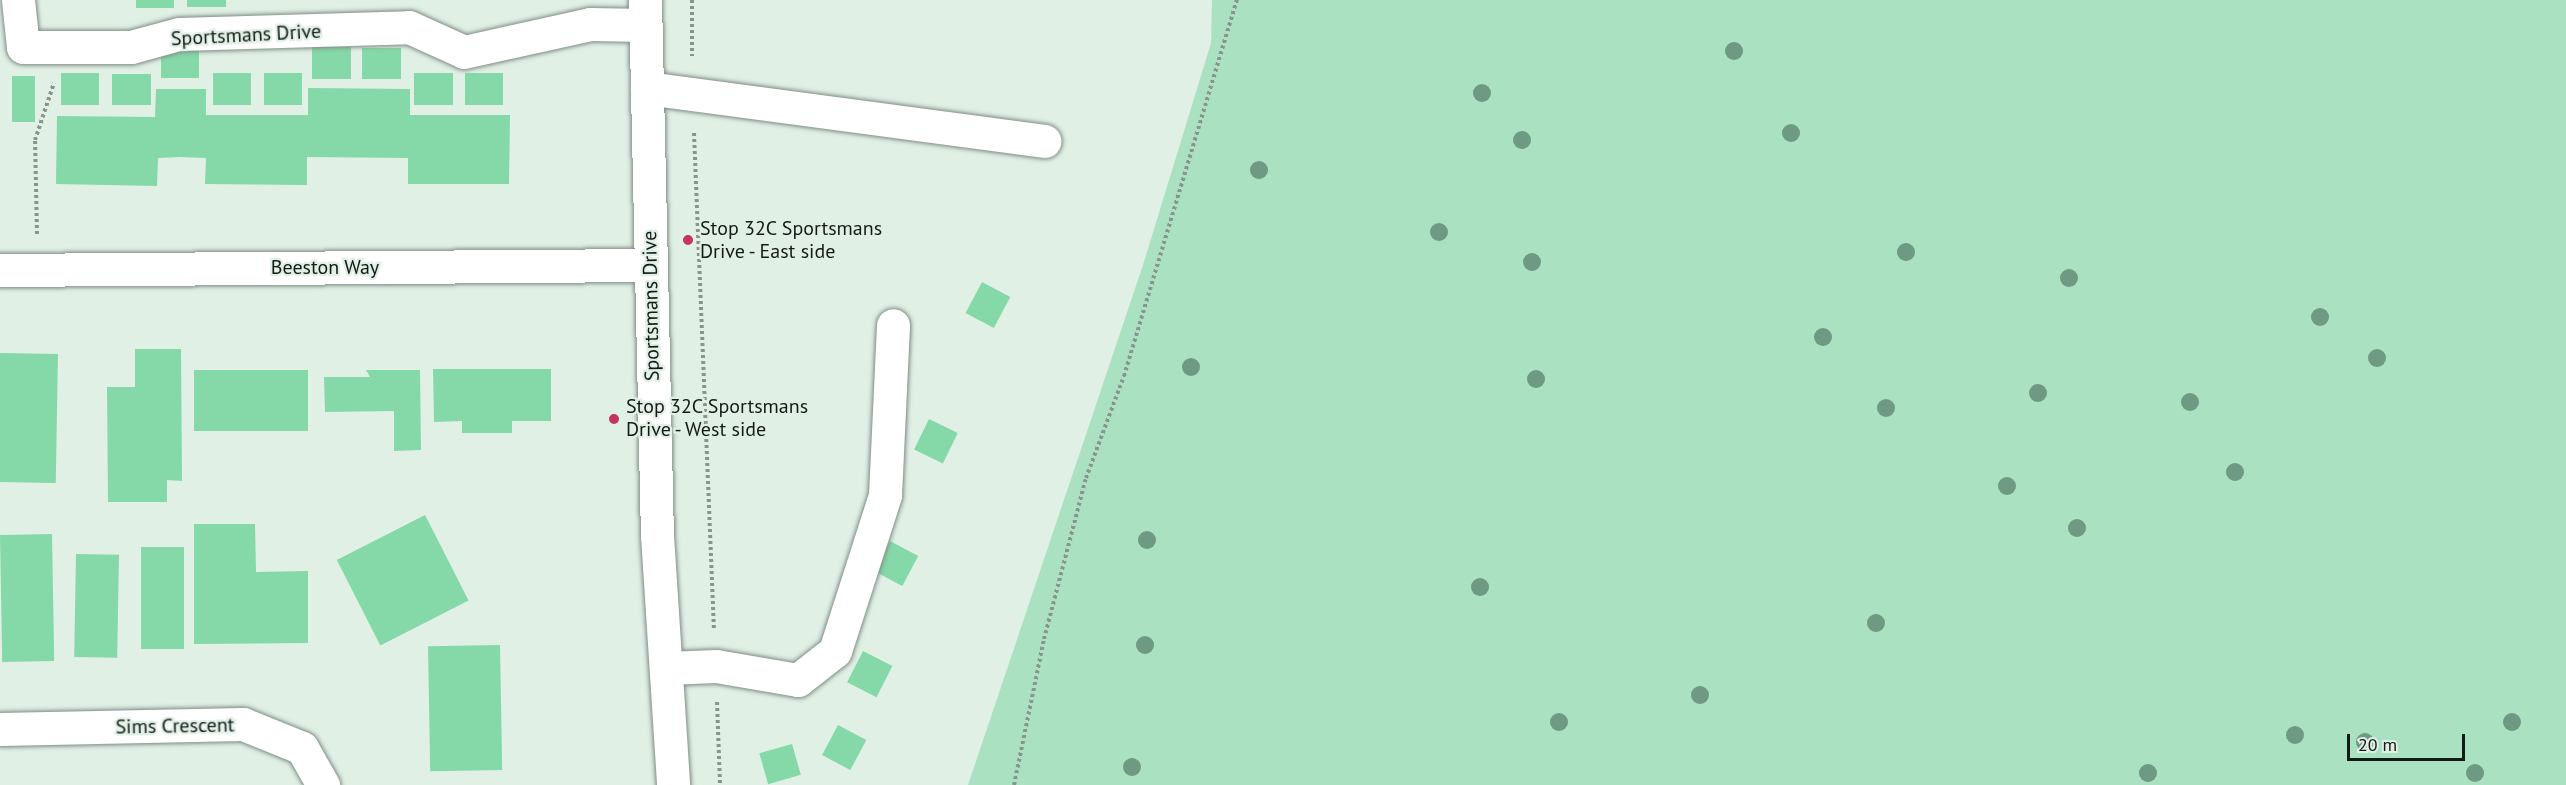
<!DOCTYPE html>
<style>
body{margin:0}
#map{position:relative;width:2566px;height:785px;overflow:hidden;background:#e0f0e5;font-family:"PT Sans",sans-serif}
div>[style]{position:absolute}
[style*='--x']{left:calc(var(--x)*1px);top:calc(var(--y)*1px);width:calc(var(--w)*1px);rotate:calc(var(--a)*1deg)}
.green>*{inset:0;background:#aae1c0}
.building>*{inset:0;background:#85d8a8;transform-origin:0 0}
.path>*{height:4px;margin-top:-2px;transform-origin:0;background:repeating-linear-gradient(90deg,#89948c 0 3px,transparent 0 6px)}
.roads{filter:drop-shadow(0 0 2px #808e85) drop-shadow(0 0 2px #808e85)}
.minor>*{height:33px;margin:-16.5px;padding:0 16.5px;transform-origin:16.5px;border-radius:16.5px;background:#fff}
.trees>*{width:18px;height:18px;margin:-9px;border-radius:50%;background:#6e9983}
.dots>*{width:16px;height:16px;translate:-50% -50%;box-sizing:border-box;border:3px solid #e0f0e5;border-radius:50%}
span{translate:-50% -50%;white-space:nowrap;text-align:center;line-height:1.15;-webkit-text-stroke:4.5px #e0f0e5;paint-order:stroke}
.street-label{font-size:20px;color:#141a16}
.poi-label{font-size:20px;color:#141a16}
.left{translate:0 -50%;text-align:left}
.scale{position:absolute;left:2347px;top:734px;width:118px;height:27px;box-sizing:border-box;border:3px solid #141a16;border-top:0;padding-left:8px;font-size:18px;line-height:21px;white-space:nowrap;color:#141a16;-webkit-text-stroke:4px #e0f0e5;paint-order:stroke}
</style>
<div id="map">
<div class="green">
<i style="clip-path:polygon(1212px 0,2566px 0,2566px 785px,968px 785px,1143px 265px,1211px 43px)"></i>
</div>
<div class="building">
<i style="left:136px;top:0;width:38px;height:8px"></i>
<i style="left:187px;top:0;width:39px;height:7px"></i>
<i style="left:161px;top:47px;width:38px;height:31px"></i>
<i style="left:312px;top:47px;width:39px;height:32px"></i>
<i style="left:362px;top:48px;width:39px;height:31px"></i>
<i style="left:61px;top:73px;width:38px;height:32px"></i>
<i style="left:213px;top:73px;width:38px;height:32px"></i>
<i style="left:264px;top:73px;width:38px;height:32px"></i>
<i style="left:453px;top:73px;width:32px;height:39px;rotate:90deg"></i>
<i style="left:503px;top:73px;width:32px;height:38px;rotate:90deg"></i>
<i style="left:112px;top:74px;width:39px;height:31px"></i>
<i style="left:12px;top:76px;width:23px;height:46px"></i>
<i style="clip-path:polygon(308px 88px,410px 89px,410px 115px,510px 115px,509px 184px,408px 184px,408px 158px,307px 157px,307px 185px,205px 184px,206px 158px,180px 157px,158px 158px,157px 186px,56px 184px,57px 116px,155px 117px,156px 89px,206px 89px,206px 115px,308px 115px)"></i>
<i style="left:982px;top:282px;width:32px;height:35px;rotate:28deg"></i>
<i style="clip-path:polygon(135px 349px,181px 349px,182px 481px,167px 480px,167px 502px,108px 502px,107px 387px,135px 387px)"></i>
<i style="left:0;top:353px;width:58px;height:129px;rotate:1deg"></i>
<i style="clip-path:polygon(433px 369px,551px 369px,551px 421px,512px 421px,512px 433px,462px 433px,462px 421px,434px 422px)"></i>
<i style="left:194px;top:370px;width:114px;height:61px"></i>
<i style="clip-path:polygon(366px 370px,420px 370px,421px 450px,394px 451px,394px 411px,325px 412px,324px 377px,370px 377px)"></i>
<i style="left:929px;top:419px;width:32px;height:34px;rotate:26deg"></i>
<i style="left:425px;top:515px;width:96px;height:99px;rotate:63deg"></i>
<i style="clip-path:polygon(194px 524px,255px 524px,256px 572px,308px 571px,308px 643px,194px 644px)"></i>
<i style="left:52px;top:534px;width:127px;height:52px;rotate:89deg"></i>
<i style="left:890px;top:541px;width:32px;height:34px;rotate:28deg"></i>
<i style="left:141px;top:547px;width:43px;height:102px"></i>
<i style="left:76px;top:554px;width:43px;height:103px;rotate:1deg"></i>
<i style="left:500px;top:645px;width:125px;height:72px;rotate:89deg"></i>
<i style="left:863px;top:651px;width:33px;height:35px;rotate:27deg"></i>
<i style="left:838px;top:725px;width:32px;height:34px;rotate:28deg"></i>
<i style="left:792px;top:744px;width:32px;height:34px;rotate:74deg"></i>
</div>
<div class="path">
<i style="--x:692;--y:0;--w:56;--a:90"></i>
<i style="--x:694;--y:133;--w:496;--a:87.7"></i>
<i style="--x:37;--y:234;--w:94;--a:-91.2"></i>
<i style="--x:35;--y:140;--w:60;--a:-71.6"></i>
<i style="--x:717;--y:702;--w:83;--a:87.9"></i>
<i style="--x:1014;--y:785;--w:149;--a:-78.4"></i>
<i style="--x:1044;--y:639;--w:166;--a:-75.4"></i>
<i style="--x:1086;--y:478;--w:109;--a:-69.6"></i>
<i style="--x:1124;--y:376;--w:393;--a:-73.3"></i>
</div>
<div class="roads">
<div class="minor">
<i style="--x:18;--y:0;--w:47;--a:83.9"></i>
<i style="--x:23;--y:47;--w:108;--a:0"></i>
<i style="--x:131;--y:47;--w:50;--a:-15.2"></i>
<i style="--x:179;--y:34;--w:230;--a:-1.7"></i>
<i style="--x:409;--y:27;--w:60;--a:24.4"></i>
<i style="--x:464;--y:52;--w:129;--a:-12.5"></i>
<i style="--x:590;--y:24;--w:55;--a:1"></i>
<i style="--x:645;--y:0;--w:535;--a:88.72"></i>
<i style="--x:657;--y:535;--w:251;--a:86.3"></i>
<i style="--x:647;--y:88;--w:401;--a:7.6"></i>
<i style="--x:0;--y:270;--w:650;--a:-0.44"></i>
<i style="--x:666;--y:668;--w:50;--a:-2.3"></i>
<i style="--x:716;--y:666;--w:83;--a:9.7"></i>
<i style="--x:798;--y:680;--w:47;--a:-38.1"></i>
<i style="--x:835;--y:651;--w:164;--a:-72.2"></i>
<i style="--x:885;--y:495;--w:170;--a:-87.3"></i>
<i style="--x:0;--y:729;--w:243;--a:-1.2"></i>
<i style="--x:243;--y:724;--w:64;--a:22.1"></i>
<i style="--x:302;--y:748;--w:43;--a:60.4"></i>
</div>
</div>
<div class="trees">
<i style="left:1734px;top:51px"></i>
<i style="left:1482px;top:93px"></i>
<i style="left:1791px;top:133px"></i>
<i style="left:1522px;top:140px"></i>
<i style="left:1259px;top:170px"></i>
<i style="left:1439px;top:232px"></i>
<i style="left:1906px;top:252px"></i>
<i style="left:1532px;top:262px"></i>
<i style="left:2069px;top:278px"></i>
<i style="left:2320px;top:317px"></i>
<i style="left:1823px;top:337px"></i>
<i style="left:2377px;top:358px"></i>
<i style="left:1191px;top:367px"></i>
<i style="left:1536px;top:379px"></i>
<i style="left:2038px;top:393px"></i>
<i style="left:2190px;top:402px"></i>
<i style="left:1886px;top:408px"></i>
<i style="left:2235px;top:472px"></i>
<i style="left:2007px;top:486px"></i>
<i style="left:2077px;top:528px"></i>
<i style="left:1147px;top:540px"></i>
<i style="left:1480px;top:587px"></i>
<i style="left:1876px;top:623px"></i>
<i style="left:1145px;top:645px"></i>
<i style="left:1700px;top:695px"></i>
<i style="left:1559px;top:722px"></i>
<i style="left:2512px;top:722px"></i>
<i style="left:2295px;top:735px"></i>
<i style="left:2365px;top:742px"></i>
<i style="left:1132px;top:767px"></i>
<i style="left:2148px;top:773px"></i>
<i style="left:2475px;top:773px"></i>
</div>
<div class="dots">
<i style="left:688px;top:240px;background:#c3345e"></i>
<i style="left:614px;top:419px;background:#c3345e"></i>
</div>
<div class="street-label">
<span style="left:246px;top:35px;rotate:-3deg">Sportsmans Drive</span>
<span style="left:325px;top:267px">Beeston Way</span>
<span style="left:651px;top:306px;rotate:-91deg">Sportsmans Drive</span>
<span style="left:175px;top:726px;rotate:-1deg">Sims Crescent</span>
</div>
<div class="poi-label">
<span class="left" style="left:700px;top:240px">Stop 32C Sportsmans<br>Drive - East side</span>
<span class="left" style="left:626px;top:418px">Stop 32C Sportsmans<br>Drive - West side</span>
</div>
<div class="scale">20 m</div>
</div>
